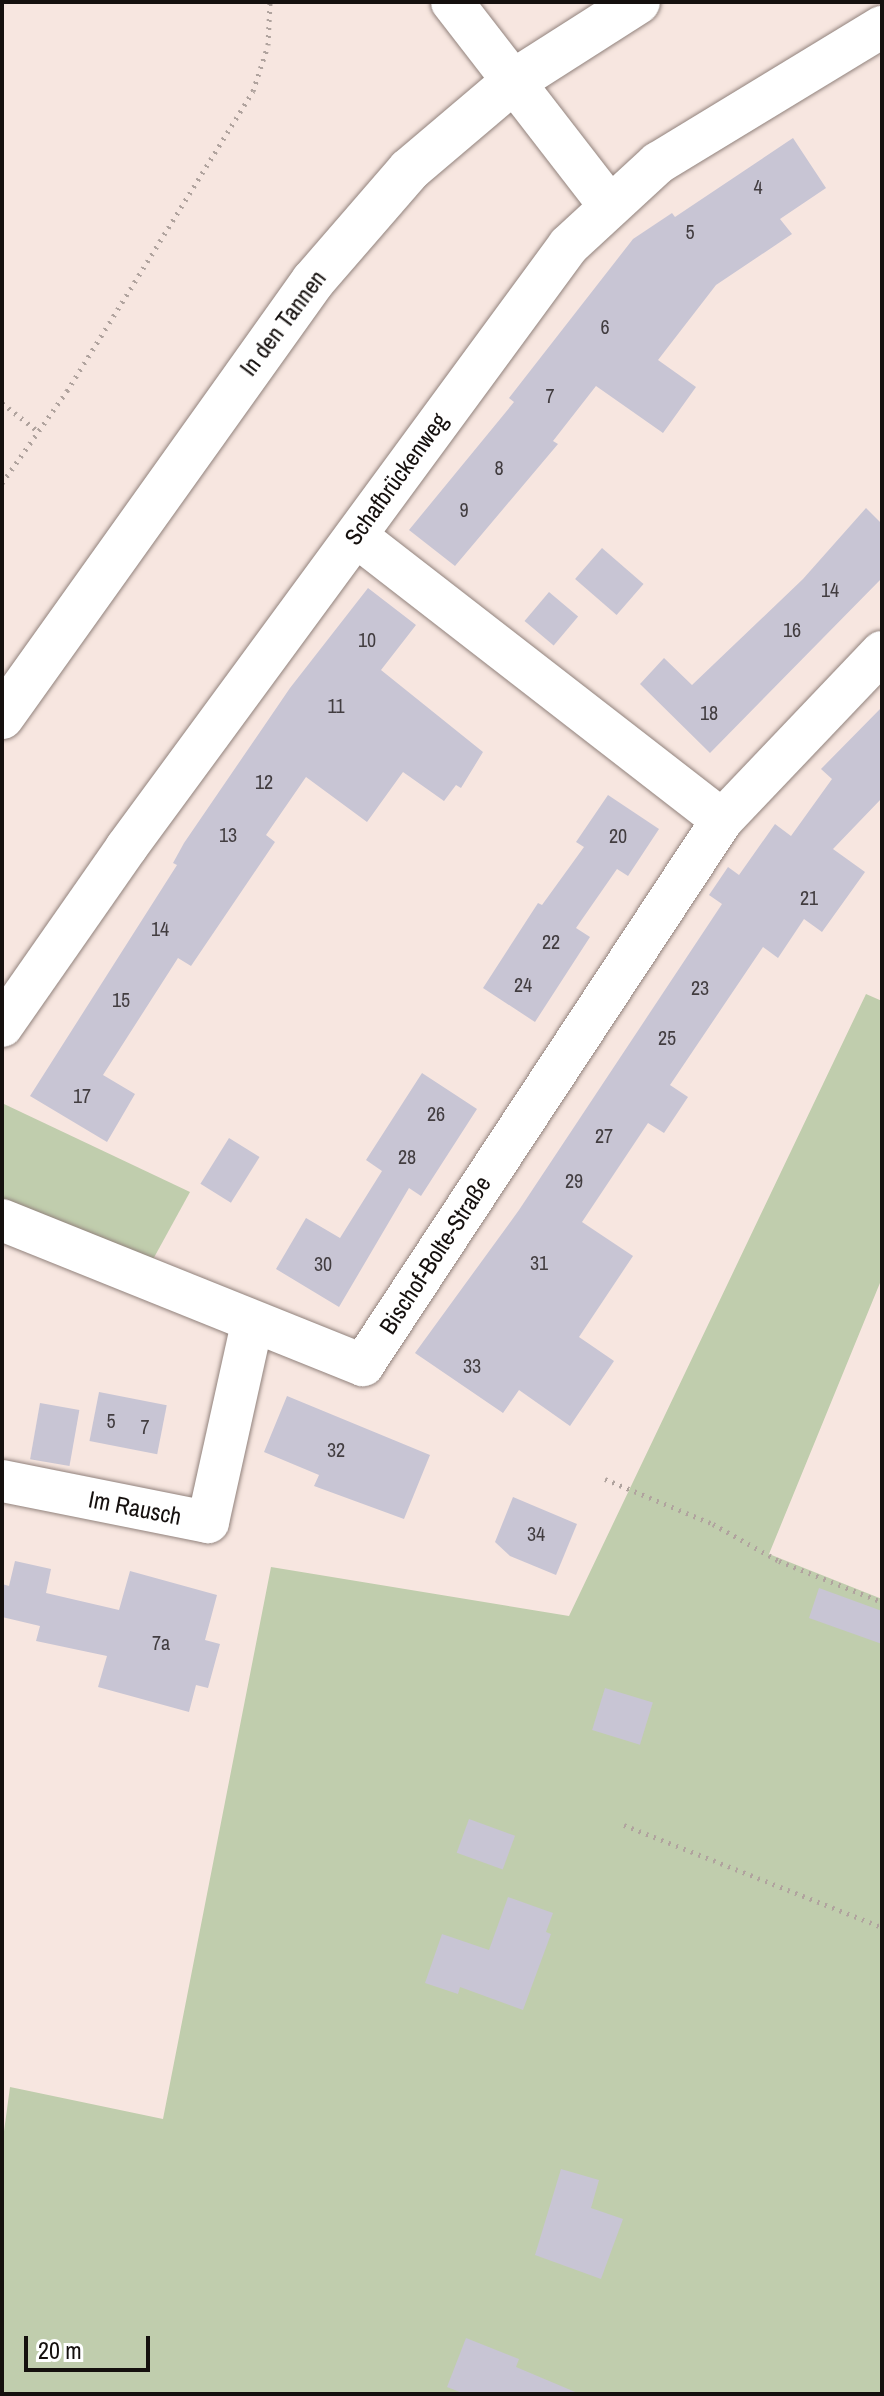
<!DOCTYPE html>
<meta charset="utf-8">
<style>
body{margin:0}
#map{position:relative;width:884px;height:2396px;overflow:hidden;background:#f7e6e0;font-family:"Archivo Narrow",sans-serif}
div>[style]{position:absolute}
[style*='--x']{left:calc(var(--x)*1px);top:calc(var(--y)*1px);width:calc(var(--w)*1px);rotate:calc(var(--a)*1deg)}
.green>*{inset:0;background:#c0cdad}
.building>*{inset:0;background:#c8c5d4;transform-origin:0 0}
.path>*{height:5px;margin-top:-2.5px;transform-origin:0;background:repeating-linear-gradient(90deg,#b0a39e 0 2px,transparent 0 8px)}
.roads{filter:drop-shadow(0 0 2px #91827c) drop-shadow(0 0 2px #91827c)}
.minor>*{height:42px;margin:-21px;padding:0 21px;transform-origin:21px;border-radius:21px;background:#fff}
.tertiary>*{height:44px;margin:-22px;padding:0 22px;transform-origin:22px;border-radius:22px;background:#fff}
span{translate:-50% -50%;white-space:nowrap;text-align:center;line-height:1.15;-webkit-text-stroke:6px #fff;paint-order:stroke}
.number-label{font-size:20px;color:#423d40}
.number-label span{-webkit-text-stroke-width:0}
.street-label{font-size:24px;color:#15100e}
.frame{position:absolute;inset:0;border:4px solid #15100e;pointer-events:none}
.scale{position:absolute;left:24px;top:2336px;width:126px;height:36px;box-sizing:border-box;border:4px solid #15100e;border-top:0;padding-left:10px;font-size:24px;line-height:28px;white-space:nowrap;color:#15100e;-webkit-text-stroke:6px #fff;paint-order:stroke}
</style>
<div id="map">
<div class="green">
<i style="clip-path:polygon(866px 994px,882px 1001px,882px 1278px,769px 1554px,882px 1599px,882px 2394px,2px 2394px,2px 2146px,10px 2087px,163px 2119px,271px 1567px,569px 1616px)"></i>
<i style="clip-path:polygon(4px 1104px,190px 1192px,151px 1263px,2px 1203px)"></i>
</div>
<div class="building">
<i style="clip-path:polygon(793px 138px,826px 188px,780px 219px,792px 234px,716px 285px,658px 360px,696px 387px,663px 433px,596px 386px,553px 441px,558px 444px,455px 566px,409px 530px,514px 402px,509px 398px,633px 239px,672px 213px,675px 217px)"></i>
<i style="clip-path:polygon(866px 508px,882px 524px,882px 578px,710px 753px,640px 684px,664px 658px,692px 685px,803px 579px)"></i>
<i style="left:602px;top:548px;width:55px;height:41px;rotate:41deg"></i>
<i style="clip-path:polygon(368px 588px,416px 625px,381px 670px,483px 752px,461px 788px,456px 785px,444px 801px,403px 772px,367px 822px,306px 777px,266px 835px,275px 842px,191px 966px,178px 958px,103px 1075px,135px 1094px,107px 1142px,30px 1096px,177px 865px,173px 863px,184px 843px,290px 688px)"></i>
<i style="left:549px;top:592px;width:38px;height:38px;rotate:40deg"></i>
<i style="clip-path:polygon(882px 707px,882px 798px,833px 849px,865px 872px,822px 932px,804px 919px,778px 958px,763px 947px,670px 1085px,688px 1097px,664px 1133px,648px 1123px,582px 1222px,633px 1256px,579px 1337px,614px 1361px,570px 1426px,519px 1390px,503px 1413px,415px 1353px,519px 1210px,722px 904px,709px 895px,728px 867px,739px 875px,775px 824px,791px 836px,832px 779px,821px 769px)"></i>
<i style="clip-path:polygon(608px 795px,659px 829px,628px 876px,617px 869px,576px 928px,590px 937px,535px 1022px,483px 988px,538px 903px,542px 905px,584px 847px,576px 842px)"></i>
<i style="clip-path:polygon(422px 1073px,477px 1109px,421px 1196px,409px 1188px,339px 1307px,276px 1269px,306px 1218px,340px 1238px,382px 1171px,366px 1160px)"></i>
<i style="left:229px;top:1138px;width:36px;height:54px;rotate:32deg"></i>
<i style="left:99px;top:1392px;width:69px;height:50px;rotate:11deg"></i>
<i style="clip-path:polygon(287px 1396px,430px 1455px,404px 1519px,314px 1486px,319px 1475px,264px 1452px)"></i>
<i style="left:40px;top:1403px;width:40px;height:57px;rotate:10deg"></i>
<i style="clip-path:polygon(513px 1497px,577px 1524px,556px 1575px,510px 1556px,495px 1542px)"></i>
<i style="clip-path:polygon(15px 1561px,51px 1569px,46px 1593px,119px 1610px,130px 1571px,217px 1595px,205px 1640px,220px 1644px,208px 1688px,196px 1685px,189px 1712px,98px 1687px,107px 1656px,36px 1641px,40px 1626px,2px 1617px,2px 1584px,9px 1586px)"></i>
<i style="clip-path:polygon(819px 1588px,882px 1611px,882px 1644px,809px 1618px)"></i>
<i style="left:605px;top:1688px;width:50px;height:44px;rotate:17deg"></i>
<i style="left:469px;top:1819px;width:49px;height:36px;rotate:20deg"></i>
<i style="clip-path:polygon(508px 1897px,553px 1913px,546px 1932px,551px 1934px,523px 2010px,460px 1987px,458px 1994px,425px 1983px,442px 1934px,489px 1950px)"></i>
<i style="clip-path:polygon(561px 2169px,599px 2180px,591px 2208px,623px 2219px,601px 2279px,535px 2255px)"></i>
<i style="clip-path:polygon(466px 2338px,519px 2359px,516px 2367px,580px 2394px,465px 2394px,447px 2387px)"></i>
</div>
<div class="path">
<i style="--x:2;--y:403;--w:47;--a:38.1"></i>
<i style="--x:2;--y:483;--w:113;--a:-54.8"></i>
<i style="--x:67;--y:391;--w:353;--a:-58.2"></i>
<i style="--x:253;--y:91;--w:48;--a:-71.9"></i>
<i style="--x:268;--y:45;--w:43;--a:-87.3"></i>
<i style="--x:605;--y:1479;--w:117;--a:22.6"></i>
<i style="--x:713;--y:1524;--w:76;--a:29.3"></i>
<i style="--x:779;--y:1561;--w:111;--a:21.7"></i>
<i style="--x:624;--y:1825;--w:277;--a:21.6"></i>
</div>
<div class="roads">
<div class="minor">
<i style="--x:452;--y:2;--w:257;--a:52.3"></i>
<i style="--x:356;--y:536;--w:463;--a:37.8"></i>
<i style="--x:2;--y:1026;--w:217;--a:-55.1"></i>
<i style="--x:126;--y:848;--w:748;--a:-53.7"></i>
<i style="--x:569;--y:245;--w:121;--a:-42.7"></i>
<i style="--x:658;--y:163;--w:262;--a:-31.3"></i>
<i style="--x:2;--y:1220;--w:389;--a:21.9"></i>
<i style="--x:363;--y:1365;--w:653;--a:-56.63"></i>
<i style="--x:722;--y:820;--w:232;--a:-46.4"></i>
<i style="--x:2;--y:1481;--w:210;--a:11.3"></i>
<i style="--x:208;--y:1522;--w:204;--a:-77.5"></i>
</div>
<div class="tertiary">
<i style="--x:2;--y:717;--w:536;--a:-54.5"></i>
<i style="--x:313;--y:281;--w:147;--a:-49.1"></i>
<i style="--x:409;--y:170;--w:138;--a:-40.3"></i>
<i style="--x:514;--y:81;--w:147;--a:-32.5"></i>
</div>
</div>
<div class="number-label">
<span style="left:758px;top:186px">4</span>
<span style="left:690px;top:231px">5</span>
<span style="left:605px;top:326px">6</span>
<span style="left:550px;top:395px">7</span>
<span style="left:499px;top:467px">8</span>
<span style="left:464px;top:509px">9</span>
<span style="left:830px;top:589px">14</span>
<span style="left:792px;top:629px">16</span>
<span style="left:367px;top:639px">10</span>
<span style="left:336px;top:705px">11</span>
<span style="left:709px;top:712px">18</span>
<span style="left:264px;top:781px">12</span>
<span style="left:228px;top:834px">13</span>
<span style="left:618px;top:835px">20</span>
<span style="left:809px;top:897px">21</span>
<span style="left:160px;top:928px">14</span>
<span style="left:551px;top:941px">22</span>
<span style="left:523px;top:984px">24</span>
<span style="left:700px;top:987px">23</span>
<span style="left:121px;top:999px">15</span>
<span style="left:667px;top:1037px">25</span>
<span style="left:82px;top:1095px">17</span>
<span style="left:436px;top:1113px">26</span>
<span style="left:604px;top:1135px">27</span>
<span style="left:407px;top:1156px">28</span>
<span style="left:574px;top:1180px">29</span>
<span style="left:539px;top:1262px">31</span>
<span style="left:323px;top:1263px">30</span>
<span style="left:472px;top:1365px">33</span>
<span style="left:111px;top:1420px">5</span>
<span style="left:145px;top:1426px">7</span>
<span style="left:336px;top:1449px">32</span>
<span style="left:536px;top:1533px">34</span>
<span style="left:161px;top:1642px">7a</span>
</div>
<div class="street-label">
<span style="left:283px;top:323px;rotate:-53deg">In den Tannen</span>
<span style="left:396px;top:479px;rotate:-54deg">Schafbrückenweg</span>
<span style="left:435px;top:1255px;rotate:-57deg">Bischof-Bolte-Straße</span>
<span style="left:135px;top:1508px;rotate:11deg">Im Rausch</span>
</div>
<div class="frame"></div>
<div class="scale">20 m</div>
</div>
